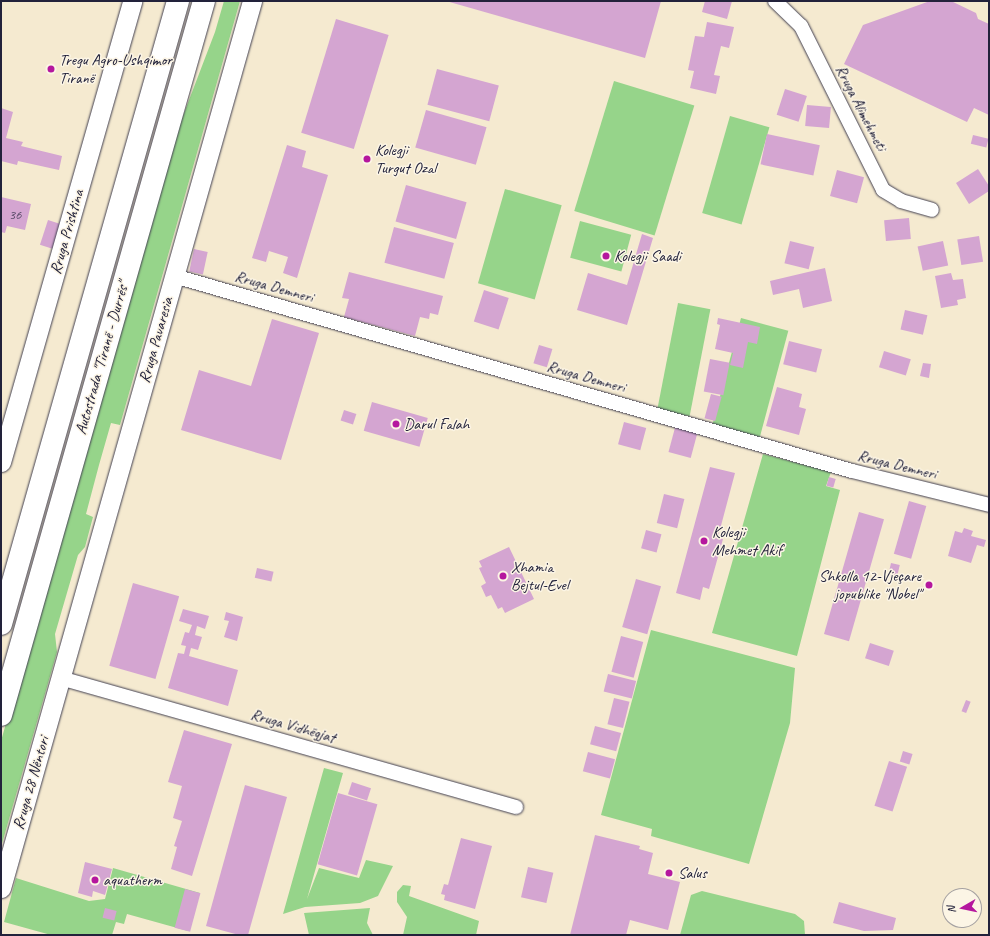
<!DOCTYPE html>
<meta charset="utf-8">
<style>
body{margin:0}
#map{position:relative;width:990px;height:936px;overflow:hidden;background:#f5ead0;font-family:Caveat,sans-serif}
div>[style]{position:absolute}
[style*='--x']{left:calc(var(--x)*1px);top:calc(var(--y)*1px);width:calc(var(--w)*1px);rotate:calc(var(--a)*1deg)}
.green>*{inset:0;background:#96d48a;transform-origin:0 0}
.building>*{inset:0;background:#d4a5d1;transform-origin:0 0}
.roads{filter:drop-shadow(0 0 1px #424051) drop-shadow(0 0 1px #424051)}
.street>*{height:14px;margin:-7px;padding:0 7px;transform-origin:7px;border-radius:7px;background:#fff}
.secondary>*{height:19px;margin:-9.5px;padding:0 9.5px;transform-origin:9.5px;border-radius:9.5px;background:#fff}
.highway>*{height:22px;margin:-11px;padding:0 11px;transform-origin:11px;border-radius:11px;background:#fff}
.dots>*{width:11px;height:11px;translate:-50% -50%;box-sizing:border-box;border:2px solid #fcf5e5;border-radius:50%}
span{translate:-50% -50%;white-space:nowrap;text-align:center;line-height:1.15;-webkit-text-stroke:3px #fcf5e5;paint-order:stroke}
.number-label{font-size:14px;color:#4e4360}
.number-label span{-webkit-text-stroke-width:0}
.poi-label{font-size:16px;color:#22223b}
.left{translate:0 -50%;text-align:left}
.right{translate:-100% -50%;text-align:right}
.street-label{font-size:16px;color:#22223b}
.frame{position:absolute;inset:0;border:2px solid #22223b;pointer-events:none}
.north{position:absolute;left:942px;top:888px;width:40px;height:40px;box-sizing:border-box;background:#fcf5e5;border:1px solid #a5a1a1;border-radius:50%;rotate:261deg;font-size:11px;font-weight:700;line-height:16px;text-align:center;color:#22223b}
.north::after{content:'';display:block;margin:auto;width:14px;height:18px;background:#b5179e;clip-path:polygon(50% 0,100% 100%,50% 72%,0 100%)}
</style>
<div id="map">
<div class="green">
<i style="clip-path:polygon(224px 1px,240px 1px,120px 425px,111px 423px,99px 465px,86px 514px,93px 517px,85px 547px,78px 555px,55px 634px,57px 652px,1px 847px,1px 741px,163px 168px,215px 32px)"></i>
<i style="left:614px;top:81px;width:84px;height:136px;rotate:17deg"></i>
<i style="left:730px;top:116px;width:41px;height:101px;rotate:16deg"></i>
<i style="left:505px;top:189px;width:59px;height:98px;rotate:16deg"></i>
<i style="left:580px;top:221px;width:53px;height:38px;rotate:15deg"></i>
<i style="left:678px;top:303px;width:33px;height:109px;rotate:11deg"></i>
<i style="left:741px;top:318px;width:49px;height:110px;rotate:15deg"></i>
<i style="clip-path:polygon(763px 454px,831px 472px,826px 486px,840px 490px,797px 656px,712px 633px)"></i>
<i style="clip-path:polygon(651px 630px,795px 668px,790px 723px,749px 864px,651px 836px,652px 829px,601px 815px)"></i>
<i style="clip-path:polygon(324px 768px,343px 773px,307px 899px,319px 868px,359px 878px,366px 860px,393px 866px,378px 896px,360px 903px,305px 907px,283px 914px)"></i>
<i style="clip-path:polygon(113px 868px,200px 893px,188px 931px,127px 914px,124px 924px,116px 922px,112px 935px,51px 935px,4px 922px,16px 878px,89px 901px,105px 899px)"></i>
<i style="clip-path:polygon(403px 885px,411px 886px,409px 896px,479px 921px,476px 935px,403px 935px,407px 917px,397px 902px,397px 892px)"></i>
<i style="clip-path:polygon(702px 891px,795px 914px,804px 921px,805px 935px,680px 935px,691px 895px)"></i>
<i style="clip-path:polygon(370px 908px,367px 923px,373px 935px,309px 935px,304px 913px)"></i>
</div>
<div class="building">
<i style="clip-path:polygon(446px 1px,661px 1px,645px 58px)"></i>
<i style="clip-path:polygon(705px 1px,732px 1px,727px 19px,702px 12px)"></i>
<i style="clip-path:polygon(930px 1px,951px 1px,976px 13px,978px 19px,989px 24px,989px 115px,974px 108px,967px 122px,844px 64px,863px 25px)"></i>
<i style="left:336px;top:19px;width:55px;height:119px;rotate:17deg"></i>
<i style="clip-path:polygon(707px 22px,734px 27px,729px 48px,721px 46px,714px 75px,720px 76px,716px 94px,690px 88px,694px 71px,688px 70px,695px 36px,704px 37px)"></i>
<i style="left:437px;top:69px;width:64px;height:37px;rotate:15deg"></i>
<i style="left:785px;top:89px;width:23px;height:27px;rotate:18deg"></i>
<i style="left:807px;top:105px;width:24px;height:21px;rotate:5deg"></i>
<i style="clip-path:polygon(1px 108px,13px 112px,6px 138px,23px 142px,21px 146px,62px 156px,59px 170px,18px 161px,17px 165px,1px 161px)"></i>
<i style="left:426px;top:110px;width:63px;height:39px;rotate:16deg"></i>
<i style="left:767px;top:134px;width:54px;height:31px;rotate:12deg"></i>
<i style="left:973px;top:135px;width:16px;height:9px;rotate:14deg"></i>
<i style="clip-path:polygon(287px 145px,306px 151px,302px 167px,328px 175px,297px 278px,283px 273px,288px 257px,269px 251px,266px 262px,252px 258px)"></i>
<i style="clip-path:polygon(978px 169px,989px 186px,989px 191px,969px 204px,956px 183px)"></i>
<i style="left:837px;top:170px;width:28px;height:27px;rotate:15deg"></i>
<i style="left:406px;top:185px;width:63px;height:38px;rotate:16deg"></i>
<i style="clip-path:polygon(1px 197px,31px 204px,25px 230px,7px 226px,5px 233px,1px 232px)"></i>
<i style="left:909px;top:218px;width:21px;height:25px;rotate:85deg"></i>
<i style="left:48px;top:220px;width:13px;height:26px;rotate:18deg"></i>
<i style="left:394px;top:227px;width:62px;height:37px;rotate:15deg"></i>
<i style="clip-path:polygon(642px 234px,653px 238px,627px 325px,577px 310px,588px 273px,627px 285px)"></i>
<i style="left:979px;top:236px;width:26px;height:22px;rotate:81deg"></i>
<i style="left:790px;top:241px;width:25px;height:23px;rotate:14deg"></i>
<i style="left:943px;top:241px;width:25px;height:26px;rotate:78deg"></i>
<i style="left:194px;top:249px;width:14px;height:23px;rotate:12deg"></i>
<i style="clip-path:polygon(825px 268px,832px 301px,803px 308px,799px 289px,773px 295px,770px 281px)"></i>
<i style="clip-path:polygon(349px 272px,443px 296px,438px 315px,430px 313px,429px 319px,420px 317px,415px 336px,344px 317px,349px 299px,342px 298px)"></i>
<i style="clip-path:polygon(951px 273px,953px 280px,963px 279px,966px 298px,957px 300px,958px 305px,941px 308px,935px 276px)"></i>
<i style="left:484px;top:290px;width:26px;height:33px;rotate:18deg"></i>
<i style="left:905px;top:310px;width:23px;height:20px;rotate:13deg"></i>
<i style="clip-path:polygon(718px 318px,760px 327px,757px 344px,748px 342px,743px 368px,730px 365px,733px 353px,715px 349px,720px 325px,717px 324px)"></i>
<i style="clip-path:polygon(272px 319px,319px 333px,281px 460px,181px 430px,199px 370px,251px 386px)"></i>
<i style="left:789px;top:341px;width:34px;height:24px;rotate:14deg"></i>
<i style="left:539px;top:345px;width:14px;height:19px;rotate:17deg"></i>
<i style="left:884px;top:351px;width:28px;height:17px;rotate:17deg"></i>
<i style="left:710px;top:359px;width:20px;height:33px;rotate:11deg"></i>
<i style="clip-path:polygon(923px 363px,931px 364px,929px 378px,920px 376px)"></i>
<i style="clip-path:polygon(777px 387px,802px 394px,799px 407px,806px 409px,799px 435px,766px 426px)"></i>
<i style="left:711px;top:394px;width:11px;height:25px;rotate:15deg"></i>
<i style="left:372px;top:402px;width:58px;height:30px;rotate:16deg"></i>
<i style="left:344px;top:410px;width:13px;height:11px;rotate:18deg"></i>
<i style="left:624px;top:422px;width:23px;height:23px;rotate:15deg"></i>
<i style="left:676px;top:424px;width:23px;height:29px;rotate:15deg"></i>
<i style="clip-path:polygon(710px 467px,735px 473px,718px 537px,723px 539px,709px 589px,703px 587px,700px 600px,676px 593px)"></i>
<i style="left:829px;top:477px;width:7px;height:9px;rotate:16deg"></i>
<i style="left:664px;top:494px;width:21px;height:30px;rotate:14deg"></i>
<i style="left:909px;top:501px;width:18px;height:55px;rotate:16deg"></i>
<i style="left:859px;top:512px;width:26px;height:127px;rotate:16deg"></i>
<i style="clip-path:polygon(964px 528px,973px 531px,971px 536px,986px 540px,984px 547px,977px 545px,971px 563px,948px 556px,955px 531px,962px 533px)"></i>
<i style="left:646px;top:530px;width:16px;height:19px;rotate:15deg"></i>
<i style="clip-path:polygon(509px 547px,534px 599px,505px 613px,502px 607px,498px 609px,491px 595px,486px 597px,481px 586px,486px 583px,479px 568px,482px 567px,479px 561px)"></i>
<i style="left:891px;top:563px;width:9px;height:14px;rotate:13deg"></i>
<i style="left:257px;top:568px;width:17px;height:10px;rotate:13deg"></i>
<i style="left:636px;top:579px;width:26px;height:50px;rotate:16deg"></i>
<i style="left:133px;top:583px;width:48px;height:86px;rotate:16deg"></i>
<i style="clip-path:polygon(183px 609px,209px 616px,205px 629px,197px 626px,195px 635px,202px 637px,198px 650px,191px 648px,189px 656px,238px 670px,228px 706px,168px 688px,178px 653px,184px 654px,186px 646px,181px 645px,185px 632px,189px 633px,192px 625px,179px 621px)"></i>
<i style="clip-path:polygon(226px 612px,243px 617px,237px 641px,224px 637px,229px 621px,224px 620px)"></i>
<i style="left:621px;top:636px;width:23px;height:37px;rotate:15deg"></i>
<i style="left:870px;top:643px;width:25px;height:16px;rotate:18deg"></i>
<i style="left:608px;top:674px;width:29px;height:18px;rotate:14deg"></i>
<i style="left:614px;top:698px;width:16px;height:27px;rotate:14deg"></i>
<i style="left:966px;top:700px;width:5px;height:12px;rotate:22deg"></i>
<i style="left:595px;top:726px;width:27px;height:19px;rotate:15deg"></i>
<i style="clip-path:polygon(184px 730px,232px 744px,192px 876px,171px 869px,177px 847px,174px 846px,182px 821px,173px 818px,182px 786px,168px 782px)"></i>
<i style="left:903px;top:751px;width:10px;height:11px;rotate:17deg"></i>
<i style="left:588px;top:752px;width:28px;height:20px;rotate:15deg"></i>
<i style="left:889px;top:761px;width:19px;height:47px;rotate:18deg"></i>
<i style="left:352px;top:782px;width:20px;height:13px;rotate:18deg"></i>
<i style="clip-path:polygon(245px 785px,287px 797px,248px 935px,239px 935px,206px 926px)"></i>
<i style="left:338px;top:793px;width:41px;height:74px;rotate:16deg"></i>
<i style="clip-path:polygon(595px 835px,640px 846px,639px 849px,653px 853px,648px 874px,680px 882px,668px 930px,630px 920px,626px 935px,570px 935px)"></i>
<i style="clip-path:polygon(461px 838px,492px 846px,475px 909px,444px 900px,445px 895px,441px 894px,444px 884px,448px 885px)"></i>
<i style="clip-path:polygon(85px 862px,112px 869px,105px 895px,93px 891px,92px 897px,78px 893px)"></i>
<i style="left:528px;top:867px;width:26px;height:31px;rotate:13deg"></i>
<i style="left:185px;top:889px;width:16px;height:40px;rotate:15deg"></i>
<i style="clip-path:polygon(839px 902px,896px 918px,893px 930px,864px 931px,833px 923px)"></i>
<i style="left:105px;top:908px;width:12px;height:10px;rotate:14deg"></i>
</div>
<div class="roads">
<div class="street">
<i style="--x:775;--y:1;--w:36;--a:44"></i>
<i style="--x:801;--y:26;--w:183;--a:63.4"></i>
<i style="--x:883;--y:190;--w:21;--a:31"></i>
<i style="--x:901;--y:201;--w:32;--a:16"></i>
<i style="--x:174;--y:276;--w:705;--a:16.05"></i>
<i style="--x:852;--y:471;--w:141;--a:13.9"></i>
<i style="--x:60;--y:678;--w:474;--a:15.8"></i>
</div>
<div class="secondary">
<i style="--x:1;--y:462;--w:479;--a:-74.1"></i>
<i style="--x:1;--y:888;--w:922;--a:-74.2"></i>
</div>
<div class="highway">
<i style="--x:1;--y:624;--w:648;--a:-74.14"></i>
<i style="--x:1;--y:715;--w:742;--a:-74.13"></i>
</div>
</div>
<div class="dots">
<i style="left:51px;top:69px;background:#b5179e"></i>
<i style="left:367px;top:159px;background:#b5179e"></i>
<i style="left:606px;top:256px;background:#b5179e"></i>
<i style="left:396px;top:424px;background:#b5179e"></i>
<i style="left:704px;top:541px;background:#b5179e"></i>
<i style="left:503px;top:576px;background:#b5179e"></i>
<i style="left:929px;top:585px;background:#b5179e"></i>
<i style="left:669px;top:873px;background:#b5179e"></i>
<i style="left:95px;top:880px;background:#b5179e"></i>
</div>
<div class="number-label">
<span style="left:15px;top:215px">36</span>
</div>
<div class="poi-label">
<span class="left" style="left:59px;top:69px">Tregu Agro-Ushqimor<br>Tiranë</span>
<span class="left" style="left:375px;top:159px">Kolegji<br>Turgut Ozal</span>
<span class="left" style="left:614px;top:256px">Kolegji Saadi</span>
<span class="left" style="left:404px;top:424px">Darul Falah</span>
<span class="left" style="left:712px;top:541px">Kolegji<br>Mehmet Akif</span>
<span class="left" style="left:511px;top:576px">Xhamia<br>Bejtul-Evel</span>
<span class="right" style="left:921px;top:585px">Shkolla 12-Vjeçare<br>jopublike "Nobel"</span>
<span class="left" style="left:678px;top:873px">Salus</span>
<span class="left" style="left:103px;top:880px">aquatherm</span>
</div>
<div class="street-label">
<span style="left:861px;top:108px;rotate:63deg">Rruga Alimehmeti</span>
<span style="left:67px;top:232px;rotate:-74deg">Rruga Prishtina</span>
<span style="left:274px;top:287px;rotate:16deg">Rruga Demneri</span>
<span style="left:156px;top:340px;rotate:-74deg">Rruga Pavaresia</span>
<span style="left:102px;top:358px;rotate:-74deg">Autostrada "Tiranë - Durrës"</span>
<span style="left:586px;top:377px;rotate:16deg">Rruga Demneri</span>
<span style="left:897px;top:465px;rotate:14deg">Rruga Demneri</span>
<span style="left:293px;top:726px;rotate:16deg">Rruga Vidhëgjat</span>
<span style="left:31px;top:783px;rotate:-74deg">Rruga 28 Nëntori</span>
</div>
<div class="frame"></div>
<div class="north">N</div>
</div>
